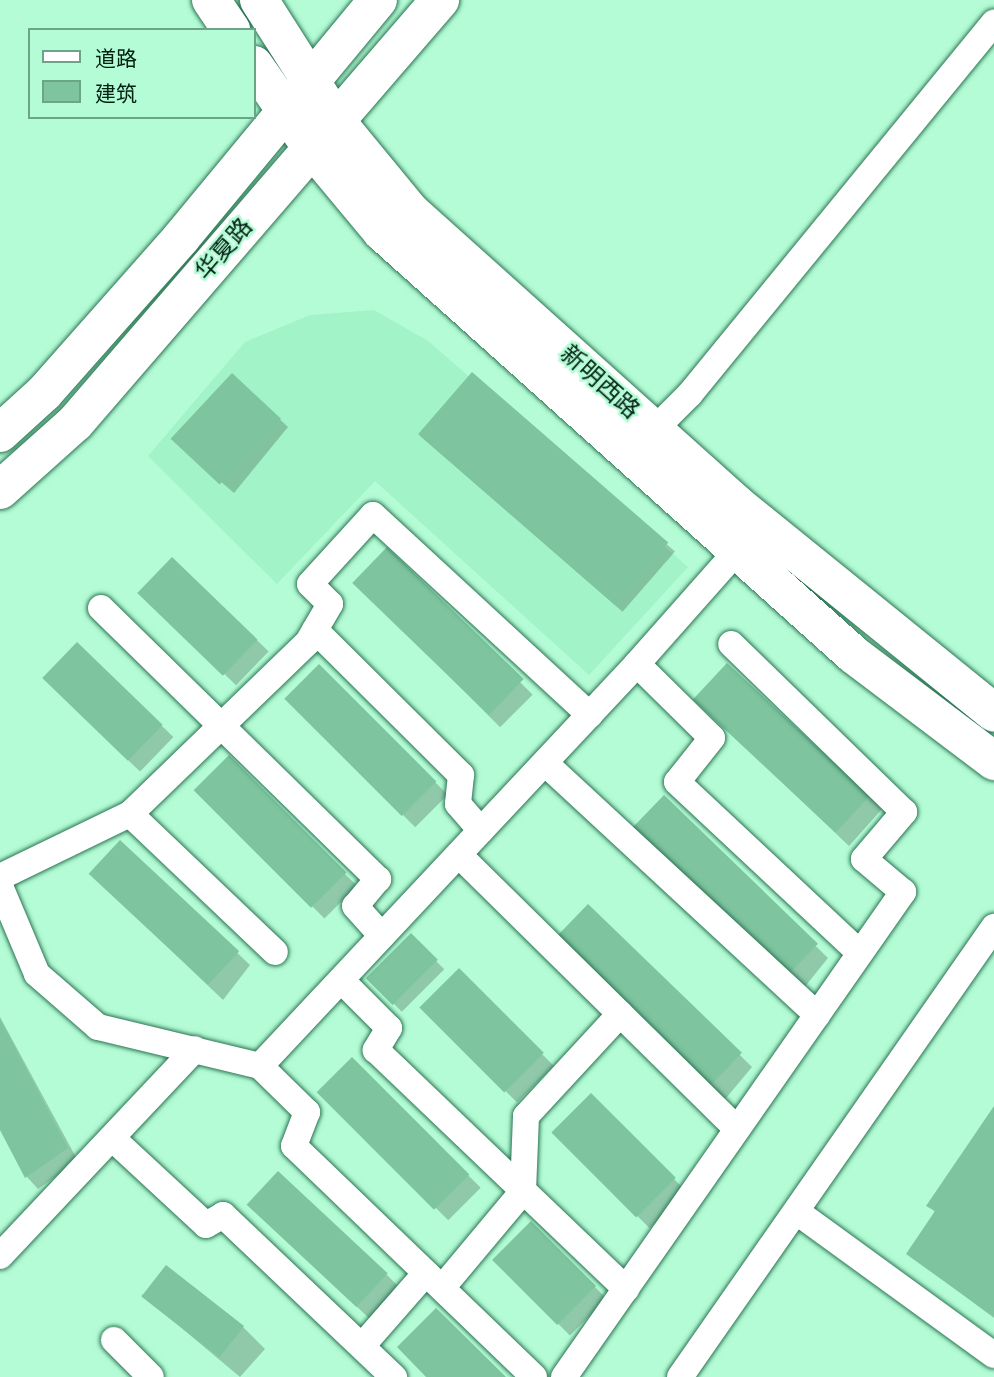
<!DOCTYPE html>
<meta charset="utf-8">
<style>
body{margin:0}
#map{position:relative;width:994px;height:1377px;overflow:hidden;background:#b3fcd5;font-family:"Alegreya Sans","Noto Sans SC",sans-serif}
div>[style]{position:absolute}
[style*='--x']{left:calc(var(--x)*1px);top:calc(var(--y)*1px);width:calc(var(--w)*1px);rotate:calc(var(--a)*1deg)}
.built>*{inset:0;background:#a2f3c7}
.shadow>*{inset:0;background:#0003;transform-origin:0 0}
.building>*{inset:0;background:#7dc49f;transform-origin:0 0}
.roads{filter:drop-shadow(0 0 2px #2b7453) drop-shadow(0 0 2px #2b7453)}
.street>*{height:26px;margin:-13px;padding:0 13px;transform-origin:13px;border-radius:13px;background:#fff}
.secondary>*{height:38px;margin:-19px;padding:0 19px;transform-origin:19px;border-radius:19px;background:#fff}
span{translate:-50% -50%;white-space:nowrap;text-align:center;line-height:1.15;-webkit-text-stroke:5px #b3fcd5;paint-order:stroke}
.street-label{font-size:24px;color:#022012}
.legend{position:absolute;left:28px;top:28px;width:228px;height:91px;box-sizing:border-box;background:#b3fcd5;border:2px solid #6ca487;margin:0;padding:9px 12px;list-style:none;font-size:21px;color:#022012}
.legend li{display:flex;align-items:center;gap:14px;height:35px}
.legend b{width:35px;border:2px solid #6ca487}
</style>
<div id="map">
<div class="built">
<i style="clip-path:polygon(374px 310px,428px 341px,688px 567px,589px 675px,375px 481px,277px 584px,148px 456px,245px 342px,310px 315px)"></i>
</div>
<div class="shadow">
<i style="clip-path:polygon(232px 375px,288px 427px,234px 493px,182px 448px)"></i>
<i style="left:472px;top:375px;width:269px;height:80px;rotate:41deg"></i>
<i style="left:387px;top:549px;width:206px;height:46px;rotate:45deg"></i>
<i style="left:173px;top:559px;width:133px;height:47px;rotate:44deg"></i>
<i style="left:77px;top:644px;width:134px;height:48px;rotate:44deg"></i>
<i style="left:319px;top:666px;width:182px;height:46px;rotate:45deg"></i>
<i style="clip-path:polygon(709px 713px,870px 797px,882px 809px,849px 846px)"></i>
<i style="left:229px;top:758px;width:181px;height:46px;rotate:45deg"></i>
<i style="clip-path:polygon(664px 797px,828px 958px,799px 994px)"></i>
<i style="clip-path:polygon(121px 842px,250px 965px,223px 1000px,106px 888px)"></i>
<i style="clip-path:polygon(588px 906px,752px 1067px,722px 1103px)"></i>
<i style="left:411px;top:936px;width:47px;height:60px;rotate:45deg"></i>
<i style="left:459px;top:971px;width:134px;height:52px;rotate:45deg"></i>
<i style="clip-path:polygon(0 1017px,78px 1161px,38px 1189px,27px 1177px,0 1127px)"></i>
<i style="left:352px;top:1059px;width:182px;height:46px;rotate:45deg"></i>
<i style="left:591px;top:1096px;width:135px;height:52px;rotate:45deg"></i>
<i style="clip-path:polygon(994px 1109px,994px 1318px,908px 1254px,936px 1213px,929px 1206px)"></i>
<i style="clip-path:polygon(264px 1219px,387px 1275px,399px 1287px,372px 1321px)"></i>
<i style="left:531px;top:1223px;width:107px;height:52px;rotate:45deg"></i>
<i style="clip-path:polygon(141px 1294px,243px 1327px,265px 1349px,240px 1377px)"></i>
</div>
<div class="building">
<i style="left:472px;top:372px;width:260px;height:82px;rotate:41deg"></i>
<i style="left:232px;top:373px;width:67px;height:90px;rotate:43deg"></i>
<i style="left:387px;top:547px;width:190px;height:50px;rotate:44deg"></i>
<i style="left:172px;top:557px;width:119px;height:50px;rotate:44deg"></i>
<i style="left:77px;top:642px;width:119px;height:50px;rotate:44deg"></i>
<i style="left:727px;top:663px;width:195px;height:50px;rotate:43deg"></i>
<i style="left:319px;top:664px;width:166px;height:49px;rotate:45deg"></i>
<i style="left:229px;top:755px;width:166px;height:50px;rotate:45deg"></i>
<i style="left:664px;top:795px;width:214px;height:50px;rotate:44deg"></i>
<i style="left:120px;top:840px;width:163px;height:46px;rotate:43deg"></i>
<i style="left:588px;top:904px;width:214px;height:50px;rotate:44deg"></i>
<i style="left:411px;top:933px;width:38px;height:64px;rotate:45deg"></i>
<i style="left:459px;top:968px;width:120px;height:56px;rotate:45deg"></i>
<i style="clip-path:polygon(0 1019px,68px 1148px,25px 1178px,0 1130px)"></i>
<i style="left:352px;top:1057px;width:166px;height:50px;rotate:45deg"></i>
<i style="left:591px;top:1093px;width:120px;height:56px;rotate:45deg"></i>
<i style="clip-path:polygon(994px 1106px,994px 1317px,906px 1254px,935px 1211px,926px 1206px)"></i>
<i style="left:278px;top:1171px;width:150px;height:46px;rotate:43deg"></i>
<i style="left:531px;top:1221px;width:92px;height:55px;rotate:45deg"></i>
<i style="left:166px;top:1265px;width:99px;height:40px;rotate:38deg"></i>
<i style="clip-path:polygon(436px 1308px,506px 1377px,426px 1377px,397px 1347px)"></i>
</div>
<div class="roads">
<div class="street">
<i style="--x:653;--y:431;--w:52;--a:-45"></i>
<i style="--x:690;--y:394;--w:480;--a:-50.7"></i>
<i style="--x:101;--y:608;--w:388;--a:44.4"></i>
<i style="--x:378;--y:879;--w:35;--a:130"></i>
<i style="--x:355;--y:906;--w:40;--a:48"></i>
<i style="--x:315;--y:630;--w:206;--a:44.8"></i>
<i style="--x:461;--y:775;--w:29;--a:96"></i>
<i style="--x:458;--y:804;--w:35;--a:49"></i>
<i style="--x:637;--y:664;--w:105;--a:44.6"></i>
<i style="--x:712;--y:738;--w:56;--a:128.5"></i>
<i style="--x:677;--y:782;--w:250;--a:43.1"></i>
<i style="--x:545;--y:763;--w:371;--a:42.8"></i>
<i style="--x:130;--y:814;--w:200;--a:43.6"></i>
<i style="--x:459;--y:855;--w:390;--a:44.6"></i>
<i style="--x:0;--y:877;--w:144;--a:-25.9"></i>
<i style="--x:130;--y:814;--w:248;--a:-44"></i>
<i style="--x:308;--y:642;--w:44;--a:-59.9"></i>
<i style="--x:330;--y:604;--w:28;--a:-135"></i>
<i style="--x:310;--y:584;--w:93;--a:-47.6"></i>
<i style="--x:373;--y:515;--w:295;--a:42.7"></i>
<i style="--x:0;--y:886;--w:95;--a:67.2"></i>
<i style="--x:37;--y:974;--w:81;--a:41"></i>
<i style="--x:98;--y:1027;--w:167;--a:13.5"></i>
<i style="--x:260;--y:1066;--w:551;--a:-46.84"></i>
<i style="--x:637;--y:664;--w:149;--a:-48.5"></i>
<i style="--x:341;--y:980;--w:68;--a:45"></i>
<i style="--x:389;--y:1028;--w:26;--a:121"></i>
<i style="--x:376;--y:1050;--w:346;--a:43.7"></i>
<i style="--x:260;--y:1066;--w:66;--a:44.4"></i>
<i style="--x:307;--y:1112;--w:36;--a:111"></i>
<i style="--x:294;--y:1146;--w:333;--a:43.9"></i>
<i style="--x:112;--y:1138;--w:128;--a:42.8"></i>
<i style="--x:206;--y:1225;--w:20;--a:-30"></i>
<i style="--x:223;--y:1215;--w:236;--a:43.5"></i>
<i style="--x:797;--y:1212;--w:243;--a:36"></i>
<i style="--x:0;--y:1256;--w:284;--a:-46.7"></i>
<i style="--x:442;--y:1288;--w:126;--a:-50.1"></i>
<i style="--x:523;--y:1191;--w:75;--a:-87.7"></i>
<i style="--x:526;--y:1116;--w:139;--a:-47.3"></i>
<i style="--x:114;--y:1340;--w:52;--a:45"></i>
<i style="--x:362;--y:1346;--w:97;--a:-48.8"></i>
<i style="--x:564;--y:1377;--w:592;--a:-55.05"></i>
<i style="--x:903;--y:892;--w:51;--a:-139.8"></i>
<i style="--x:864;--y:859;--w:62;--a:-49.6"></i>
<i style="--x:904;--y:812;--w:241;--a:-135.8"></i>
<i style="--x:680;--y:1377;--w:549;--a:-55.09"></i>
</div>
<div class="secondary">
<i style="--x:211;--y:0;--w:36;--a:56"></i>
<i style="--x:259;--y:0;--w:143;--a:57.5"></i>
<i style="--x:336;--y:121;--w:117;--a:50.6"></i>
<i style="--x:410;--y:211;--w:437;--a:41.9"></i>
<i style="--x:735;--y:503;--w:333;--a:39"></i>
<i style="--x:254;--y:65;--w:101;--a:55.1"></i>
<i style="--x:312;--y:148;--w:109;--a:50.2"></i>
<i style="--x:382;--y:232;--w:634;--a:41.87"></i>
<i style="--x:854;--y:655;--w:176;--a:37.1"></i>
<i style="--x:0;--y:433;--w:59;--a:-42.3"></i>
<i style="--x:44;--y:393;--w:207;--a:-48.5"></i>
<i style="--x:181;--y:238;--w:309;--a:-50.4"></i>
<i style="--x:0;--y:490;--w:101;--a:-41.8"></i>
<i style="--x:75;--y:423;--w:559;--a:-49.21"></i>
</div>
</div>
<div class="street-label">
<span style="left:225px;top:250px;rotate:-49deg">华夏路</span>
<span style="left:599px;top:383px;rotate:42deg">新明西路</span>
</div>
<ul class="legend">
<li><b style="height:9px;background:#fff"></b>道路</li>
<li><b style="height:19px;background:#7dc49f"></b>建筑</li>
</ul>
</div>
